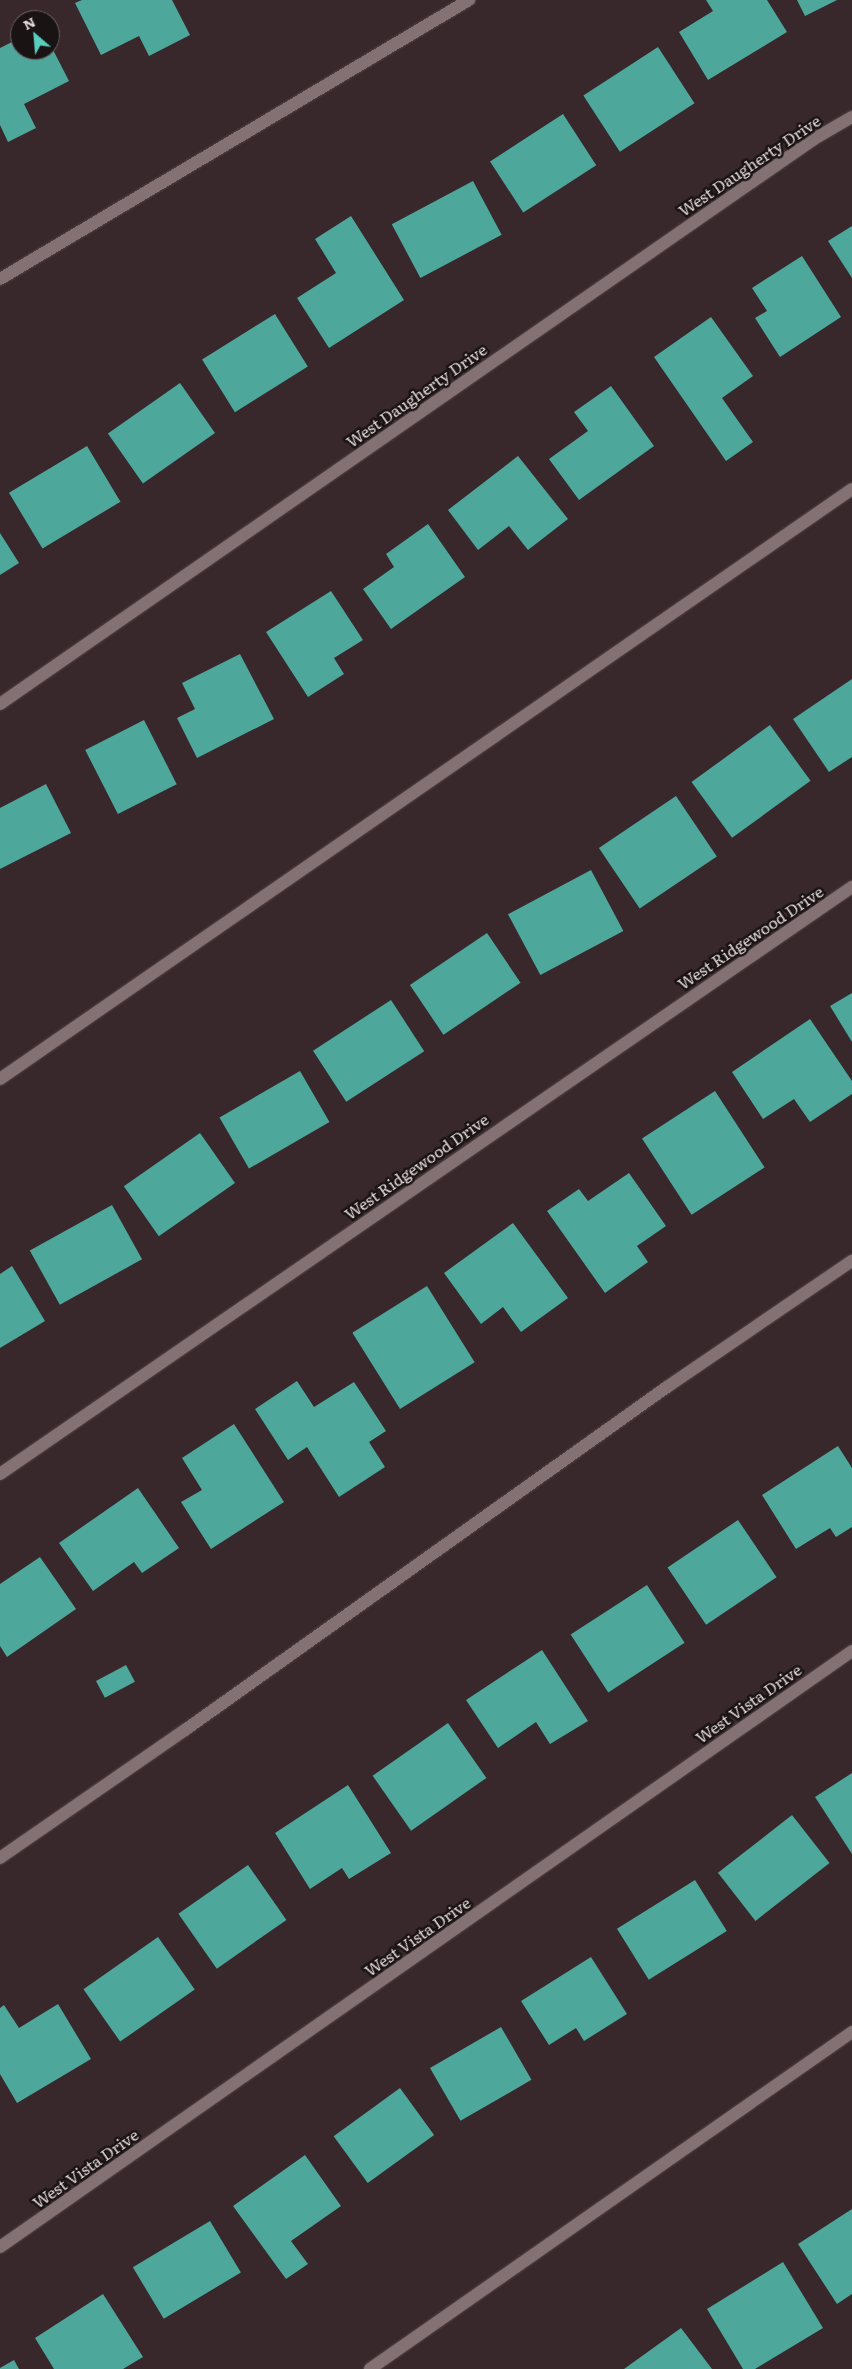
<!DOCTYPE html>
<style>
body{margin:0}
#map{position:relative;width:852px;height:2369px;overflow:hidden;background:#38282b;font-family:Literata,serif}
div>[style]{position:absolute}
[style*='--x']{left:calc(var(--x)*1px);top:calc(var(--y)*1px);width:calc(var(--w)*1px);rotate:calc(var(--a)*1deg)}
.building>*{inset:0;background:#4da79b;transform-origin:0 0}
.roads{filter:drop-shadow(0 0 1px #524447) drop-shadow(0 0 1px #524447)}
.service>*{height:12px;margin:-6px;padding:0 6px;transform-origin:6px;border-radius:6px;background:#847174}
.minor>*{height:12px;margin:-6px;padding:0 6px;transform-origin:6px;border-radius:6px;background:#847174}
span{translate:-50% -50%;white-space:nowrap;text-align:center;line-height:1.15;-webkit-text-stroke:5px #1a1314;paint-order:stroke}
.street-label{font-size:16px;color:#e4d9db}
.north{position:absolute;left:10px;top:10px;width:50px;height:50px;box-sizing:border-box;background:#1a1314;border:1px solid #6b6264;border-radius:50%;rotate:333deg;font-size:14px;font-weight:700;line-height:20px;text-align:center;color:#e4d9db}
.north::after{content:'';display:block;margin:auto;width:18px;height:22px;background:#59cebf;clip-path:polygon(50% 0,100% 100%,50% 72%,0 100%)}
</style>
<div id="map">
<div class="building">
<i style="clip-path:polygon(82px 0,172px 0,190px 35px,149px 56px,139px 36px,101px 55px,75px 3px)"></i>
<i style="clip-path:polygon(706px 0,767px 0,787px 32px,708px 80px,679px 32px,713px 11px)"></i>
<i style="clip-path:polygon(797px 0,837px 0,805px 16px)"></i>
<i style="clip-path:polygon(20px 38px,20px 50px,50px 50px,50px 44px,69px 81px,24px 104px,36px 128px,8px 142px,0 125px,0 48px)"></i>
<i style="left:658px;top:47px;width:67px;height:89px;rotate:57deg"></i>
<i style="left:563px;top:114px;width:61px;height:87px;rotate:57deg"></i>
<i style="left:473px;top:181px;width:61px;height:92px;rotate:62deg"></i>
<i style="clip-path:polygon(351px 216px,404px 300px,329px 348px,297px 298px,336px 273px,315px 239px)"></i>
<i style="clip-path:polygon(852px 226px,852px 278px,828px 241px)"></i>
<i style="clip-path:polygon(802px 256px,841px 317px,780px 357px,755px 318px,767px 311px,752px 288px)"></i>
<i style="left:275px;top:314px;width:62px;height:86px;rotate:58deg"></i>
<i style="clip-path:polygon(711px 317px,753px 376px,722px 398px,753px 442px,726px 461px,654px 357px)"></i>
<i style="left:180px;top:383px;width:61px;height:88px;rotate:55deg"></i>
<i style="clip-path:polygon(611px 386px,654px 446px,579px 500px,549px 459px,588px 431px,574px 412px)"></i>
<i style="left:87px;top:446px;width:65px;height:91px;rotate:59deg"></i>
<i style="clip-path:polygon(518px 456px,568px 519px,528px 550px,509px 526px,478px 550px,448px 510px)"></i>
<i style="clip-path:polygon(428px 524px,465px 577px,391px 629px,363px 589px,394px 567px,386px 554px)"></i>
<i style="clip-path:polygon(0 533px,19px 563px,0 575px)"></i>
<i style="clip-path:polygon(331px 591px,363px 640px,334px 658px,344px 674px,308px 697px,266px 632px)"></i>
<i style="clip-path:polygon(240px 654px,274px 719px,197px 758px,177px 718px,195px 709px,182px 683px)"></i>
<i style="clip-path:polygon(852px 679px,852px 757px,829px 772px,793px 719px)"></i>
<i style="left:144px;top:720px;width:72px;height:66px;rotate:63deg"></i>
<i style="left:770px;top:725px;width:69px;height:97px;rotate:54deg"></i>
<i style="clip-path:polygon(46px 784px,71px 833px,0 869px,0 808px)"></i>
<i style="left:676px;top:796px;width:73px;height:93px;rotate:56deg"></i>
<i style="left:591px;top:870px;width:69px;height:94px;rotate:62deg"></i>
<i style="left:487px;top:933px;width:60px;height:93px;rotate:56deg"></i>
<i style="clip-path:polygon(852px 993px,852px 1042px,830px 1006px)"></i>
<i style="left:391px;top:1000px;width:61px;height:93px;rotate:57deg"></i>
<i style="clip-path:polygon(810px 1019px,852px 1081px,852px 1094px,810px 1122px,794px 1099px,763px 1119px,732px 1072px)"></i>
<i style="left:300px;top:1071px;width:59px;height:93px;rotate:60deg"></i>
<i style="left:715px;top:1091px;width:91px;height:87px;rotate:57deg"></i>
<i style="left:200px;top:1133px;width:61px;height:93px;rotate:55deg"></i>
<i style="clip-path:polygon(629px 1173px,666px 1226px,637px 1246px,648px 1262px,605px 1293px,547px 1211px,579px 1189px,588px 1201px)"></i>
<i style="left:112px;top:1205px;width:62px;height:94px;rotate:61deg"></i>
<i style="clip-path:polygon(513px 1223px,568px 1298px,521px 1332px,503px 1307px,481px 1324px,444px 1273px)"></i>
<i style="clip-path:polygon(12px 1266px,45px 1321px,0 1348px,0 1274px)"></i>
<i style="left:427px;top:1286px;width:90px;height:88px;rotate:58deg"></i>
<i style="clip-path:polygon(297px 1381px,314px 1407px,354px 1382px,386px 1431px,369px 1442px,385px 1467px,339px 1497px,307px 1447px,288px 1460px,255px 1409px)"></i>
<i style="clip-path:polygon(234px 1424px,284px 1502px,211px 1549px,181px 1502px,202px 1490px,182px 1458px)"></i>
<i style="clip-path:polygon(838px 1446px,852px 1468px,852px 1527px,836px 1537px,830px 1528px,796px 1549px,762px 1495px)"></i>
<i style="clip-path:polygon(138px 1488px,179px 1548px,142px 1573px,134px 1562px,93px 1591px,59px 1543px)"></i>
<i style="left:738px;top:1520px;width:69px;height:85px;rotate:56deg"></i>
<i style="clip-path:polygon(40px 1557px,76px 1609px,7px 1657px,0 1646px,0 1584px)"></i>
<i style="left:647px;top:1585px;width:69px;height:91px;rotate:57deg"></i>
<i style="clip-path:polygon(542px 1650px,588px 1721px,550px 1744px,536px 1722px,498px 1748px,466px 1700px)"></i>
<i style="left:126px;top:1665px;width:19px;height:34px;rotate:62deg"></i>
<i style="left:448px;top:1723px;width:67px;height:92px;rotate:55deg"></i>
<i style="clip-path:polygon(852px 1773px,852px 1854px,815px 1797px)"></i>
<i style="clip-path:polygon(348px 1785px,391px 1853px,349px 1879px,342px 1868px,310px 1889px,275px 1833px)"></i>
<i style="left:792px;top:1815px;width:61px;height:94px;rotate:52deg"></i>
<i style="left:248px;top:1865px;width:67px;height:85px;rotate:55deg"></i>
<i style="left:695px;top:1880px;width:60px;height:92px;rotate:58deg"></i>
<i style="left:158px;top:1937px;width:64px;height:91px;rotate:55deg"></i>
<i style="clip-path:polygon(591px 1957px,627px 2014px,584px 2041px,576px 2028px,549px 2045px,521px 2001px)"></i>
<i style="clip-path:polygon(58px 2004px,91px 2059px,17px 2103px,0 2074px,0 2008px,4px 2005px,19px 2028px)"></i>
<i style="left:501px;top:2027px;width:61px;height:82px;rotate:60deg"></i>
<i style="left:400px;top:2088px;width:58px;height:82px;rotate:54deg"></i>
<i style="clip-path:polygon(305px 2155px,341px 2206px,291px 2241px,308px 2264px,286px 2279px,233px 2206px)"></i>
<i style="clip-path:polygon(852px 2209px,852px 2294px,837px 2304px,798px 2244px)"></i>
<i style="left:210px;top:2221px;width:60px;height:90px;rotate:59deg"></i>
<i style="clip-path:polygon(783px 2262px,823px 2328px,755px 2369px,743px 2369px,707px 2309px)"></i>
<i style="clip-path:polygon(103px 2294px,143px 2357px,123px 2369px,54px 2369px,35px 2338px)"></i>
<i style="clip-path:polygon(681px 2328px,712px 2369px,624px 2369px)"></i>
<i style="clip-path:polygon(14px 2360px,19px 2369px,0 2369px,0 2368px)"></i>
</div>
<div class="roads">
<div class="service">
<i style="--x:0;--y:279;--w:546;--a:-30.75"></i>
<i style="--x:0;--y:1079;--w:1036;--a:-34.7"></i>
<i style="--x:0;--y:1858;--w:225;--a:-34.7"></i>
<i style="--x:185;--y:1730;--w:592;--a:-35.44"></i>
<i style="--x:667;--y:1387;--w:224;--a:-34.3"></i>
<i style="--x:370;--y:2369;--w:588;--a:-34.96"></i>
</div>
<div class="minor">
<i style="--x:0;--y:704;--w:991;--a:-34.76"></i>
<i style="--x:814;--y:139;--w:44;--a:-30.1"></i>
<i style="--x:0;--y:1474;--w:1035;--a:-34.57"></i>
<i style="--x:0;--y:2247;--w:1040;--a:-34.97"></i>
</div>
</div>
<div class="street-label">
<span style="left:749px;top:165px;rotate:-34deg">West Daugherty Drive</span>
<span style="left:416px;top:395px;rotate:-35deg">West Daugherty Drive</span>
<span style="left:750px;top:937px;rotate:-34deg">West Ridgewood Drive</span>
<span style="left:416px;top:1166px;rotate:-35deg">West Ridgewood Drive</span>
<span style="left:748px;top:1703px;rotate:-35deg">West Vista Drive</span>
<span style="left:417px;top:1936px;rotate:-35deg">West Vista Drive</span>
<span style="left:85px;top:2168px;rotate:-35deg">West Vista Drive</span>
</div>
<div class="north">N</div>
</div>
